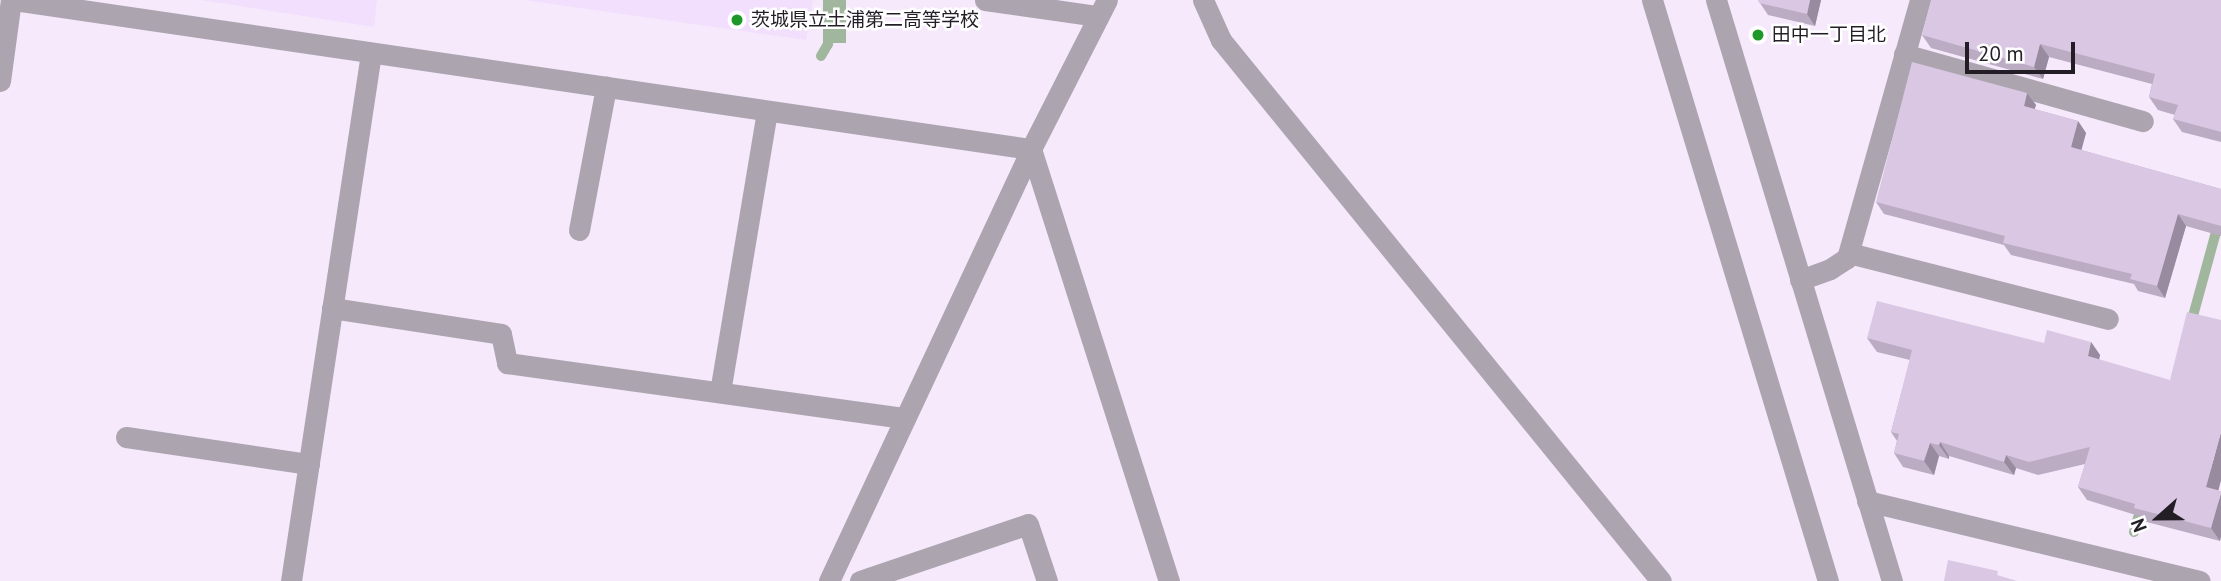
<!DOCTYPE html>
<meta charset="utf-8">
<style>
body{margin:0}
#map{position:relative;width:2221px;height:581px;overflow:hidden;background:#f6e9fc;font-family:"PT Sans","Noto Sans JP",sans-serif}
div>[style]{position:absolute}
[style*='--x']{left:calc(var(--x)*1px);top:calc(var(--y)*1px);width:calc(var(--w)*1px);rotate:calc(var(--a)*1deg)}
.built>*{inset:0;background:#f2defd}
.water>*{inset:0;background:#a0b79e;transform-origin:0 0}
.stream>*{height:10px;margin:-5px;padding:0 5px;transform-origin:5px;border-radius:5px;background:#a0b79e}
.minor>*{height:21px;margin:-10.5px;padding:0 10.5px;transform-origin:10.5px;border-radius:10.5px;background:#aca5af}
.tertiary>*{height:21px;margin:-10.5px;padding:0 10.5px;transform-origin:10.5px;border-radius:10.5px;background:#aca5af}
.wall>*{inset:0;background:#bbabc3}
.shaded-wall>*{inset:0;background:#998b9f}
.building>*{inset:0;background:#dac7e3}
.dots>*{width:19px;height:19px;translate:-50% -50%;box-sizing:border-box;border:4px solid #fff;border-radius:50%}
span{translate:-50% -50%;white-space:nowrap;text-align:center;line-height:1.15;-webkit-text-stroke:5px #fff;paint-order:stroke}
.poi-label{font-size:19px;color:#231e26}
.left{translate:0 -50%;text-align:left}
.north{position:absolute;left:2123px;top:483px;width:70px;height:70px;-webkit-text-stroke:5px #fff;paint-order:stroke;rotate:249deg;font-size:19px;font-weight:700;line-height:28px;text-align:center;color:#231e26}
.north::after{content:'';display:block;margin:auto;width:24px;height:32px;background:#231e26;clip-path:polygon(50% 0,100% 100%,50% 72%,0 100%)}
.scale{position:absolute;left:1965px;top:42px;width:110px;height:32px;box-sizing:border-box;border:4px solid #231e26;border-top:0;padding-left:9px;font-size:21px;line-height:24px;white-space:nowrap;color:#231e26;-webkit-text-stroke:5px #fff;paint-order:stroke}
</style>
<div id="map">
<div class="built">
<i style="clip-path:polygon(201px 0,377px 0,374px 27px)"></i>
<i style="clip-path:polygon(524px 0,813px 0,806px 40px)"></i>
</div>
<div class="water">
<i style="left:823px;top:0;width:23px;height:43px"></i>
</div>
<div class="stream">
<i style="--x:821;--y:56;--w:14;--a:-60"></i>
<i style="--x:828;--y:44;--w:14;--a:-82"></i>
<i style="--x:2190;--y:327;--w:117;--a:-74.7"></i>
<i style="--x:2134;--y:532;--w:29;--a:-74"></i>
</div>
<div class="minor">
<i style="--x:14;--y:0;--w:1028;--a:8.34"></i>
<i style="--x:1031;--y:149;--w:454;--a:72.3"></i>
<i style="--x:985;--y:0;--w:114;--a:8.1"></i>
<i style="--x:1203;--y:0;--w:44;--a:65.8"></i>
<i style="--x:1221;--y:40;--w:697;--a:50.88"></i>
<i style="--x:1904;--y:54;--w:248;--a:15.7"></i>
<i style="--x:0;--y:81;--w:82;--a:-82.3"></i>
<i style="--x:579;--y:230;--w:146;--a:-79.3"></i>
<i style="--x:1849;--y:253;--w:267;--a:14.3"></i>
<i style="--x:1800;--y:280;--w:32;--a:-20"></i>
<i style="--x:1830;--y:269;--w:20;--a:-33"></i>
<i style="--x:1847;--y:258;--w:268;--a:-74.2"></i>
<i style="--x:332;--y:308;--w:171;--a:8.7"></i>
<i style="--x:501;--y:334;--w:30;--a:78"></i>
<i style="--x:507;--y:363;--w:402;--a:7.9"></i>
<i style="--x:720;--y:392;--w:285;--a:-80.5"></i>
<i style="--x:126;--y:437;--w:185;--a:8.4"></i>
<i style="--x:1867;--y:501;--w:342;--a:13.5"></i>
<i style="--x:291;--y:581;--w:534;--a:-81.38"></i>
<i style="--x:829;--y:581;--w:477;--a:-64.9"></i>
<i style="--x:1031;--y:149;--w:167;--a:-63"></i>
<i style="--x:860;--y:581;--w:177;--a:-18.7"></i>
<i style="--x:1028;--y:524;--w:60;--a:71.6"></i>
</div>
<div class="tertiary">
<i style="--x:1652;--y:0;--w:607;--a:73.15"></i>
<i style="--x:1716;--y:0;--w:607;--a:73.15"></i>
</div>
<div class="wall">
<i style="clip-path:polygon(1758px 0,1821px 0,1815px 26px,1768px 15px)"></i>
<i style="clip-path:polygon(2221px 0,2221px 142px,2182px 132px,2173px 119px,2175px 115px,2158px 110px,2149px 97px,2152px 84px,2049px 57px,2043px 79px,1931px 48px,1922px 35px)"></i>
<i style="clip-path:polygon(2027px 93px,2036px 105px,2034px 109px,2078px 121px,2086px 133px,2081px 150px,2221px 189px,2221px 236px,2186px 226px,2165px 298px,2138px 291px,2134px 284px,2011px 255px,2004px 245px,1884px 214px,1876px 202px)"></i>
<i style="clip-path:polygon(1867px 338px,2044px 343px,2091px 342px,2100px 355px,2099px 359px,2221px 480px,2218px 490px,2220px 541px,2143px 521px,2139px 516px,2087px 500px,2078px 487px,2085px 464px,2038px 475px,2016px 468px,2014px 475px,1949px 456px,1949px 459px,1939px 456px,1934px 475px,1903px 467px,1894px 453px,1897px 441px,1891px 432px,1910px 360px,1877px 352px)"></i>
</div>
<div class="shaded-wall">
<i style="clip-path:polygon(1810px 0,1821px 0,1815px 26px,1807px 14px)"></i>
<i style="clip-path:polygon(2040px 44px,2049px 57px,2043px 79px,2034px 67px)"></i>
<i style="clip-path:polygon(2027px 93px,2036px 105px,2032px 118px,2024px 106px)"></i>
<i style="clip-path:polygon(2078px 121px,2086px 133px,2079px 159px,2071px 147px)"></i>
<i style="clip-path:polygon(2178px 214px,2186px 226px,2165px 298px,2157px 286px)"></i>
<i style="clip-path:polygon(2091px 342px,2100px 355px,2097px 369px,2088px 356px)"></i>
<i style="clip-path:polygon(2221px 432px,2221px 480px,2216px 500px,2206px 487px)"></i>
<i style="clip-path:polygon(1940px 442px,1949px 456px,1949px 459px,1939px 445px)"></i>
<i style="clip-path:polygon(1930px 443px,1939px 456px,1934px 475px,1924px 461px)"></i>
<i style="clip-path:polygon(2006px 455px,2016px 468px,2014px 475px,2004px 462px)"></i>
<i style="clip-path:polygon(2221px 493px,2221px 537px,2220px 541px,2211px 528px)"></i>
</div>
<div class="building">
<i style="clip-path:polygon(1758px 0,1810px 0,1807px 14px,1759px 3px)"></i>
<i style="clip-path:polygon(1931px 0,2221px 0,2221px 132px,2173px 119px,2178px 105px,2149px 97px,2155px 74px,2040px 44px,2034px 67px,1922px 35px)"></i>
<i style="clip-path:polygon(1912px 62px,2027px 93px,2024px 106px,2078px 121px,2071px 147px,2221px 189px,2221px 226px,2178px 214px,2157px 286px,2130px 279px,2132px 274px,2003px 243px,2005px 236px,1876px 202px)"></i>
<i style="clip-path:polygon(1877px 301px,2044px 343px,2047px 330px,2091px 342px,2088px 356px,2170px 380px,2187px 312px,2221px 320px,2221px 432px,2206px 487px,2221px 491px,2221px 493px,2211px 528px,2134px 508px,2135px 504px,2078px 487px,2090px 447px,2029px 462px,2006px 455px,2004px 462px,1940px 442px,1939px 445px,1930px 443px,1924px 461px,1894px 453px,1899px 434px,1891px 432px,1912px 350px,1867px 338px)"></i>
<i style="clip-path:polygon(1948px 560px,1998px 571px,1997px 575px,2017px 581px,1944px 581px)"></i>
</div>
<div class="dots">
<i style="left:737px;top:20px;background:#1e9829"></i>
<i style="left:1758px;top:35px;background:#1e9829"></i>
</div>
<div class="poi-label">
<span class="left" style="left:751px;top:20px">茨城県立土浦第二高等学校</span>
<span class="left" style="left:1772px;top:35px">田中一丁目北</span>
</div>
<div class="north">N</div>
<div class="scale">20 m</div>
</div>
